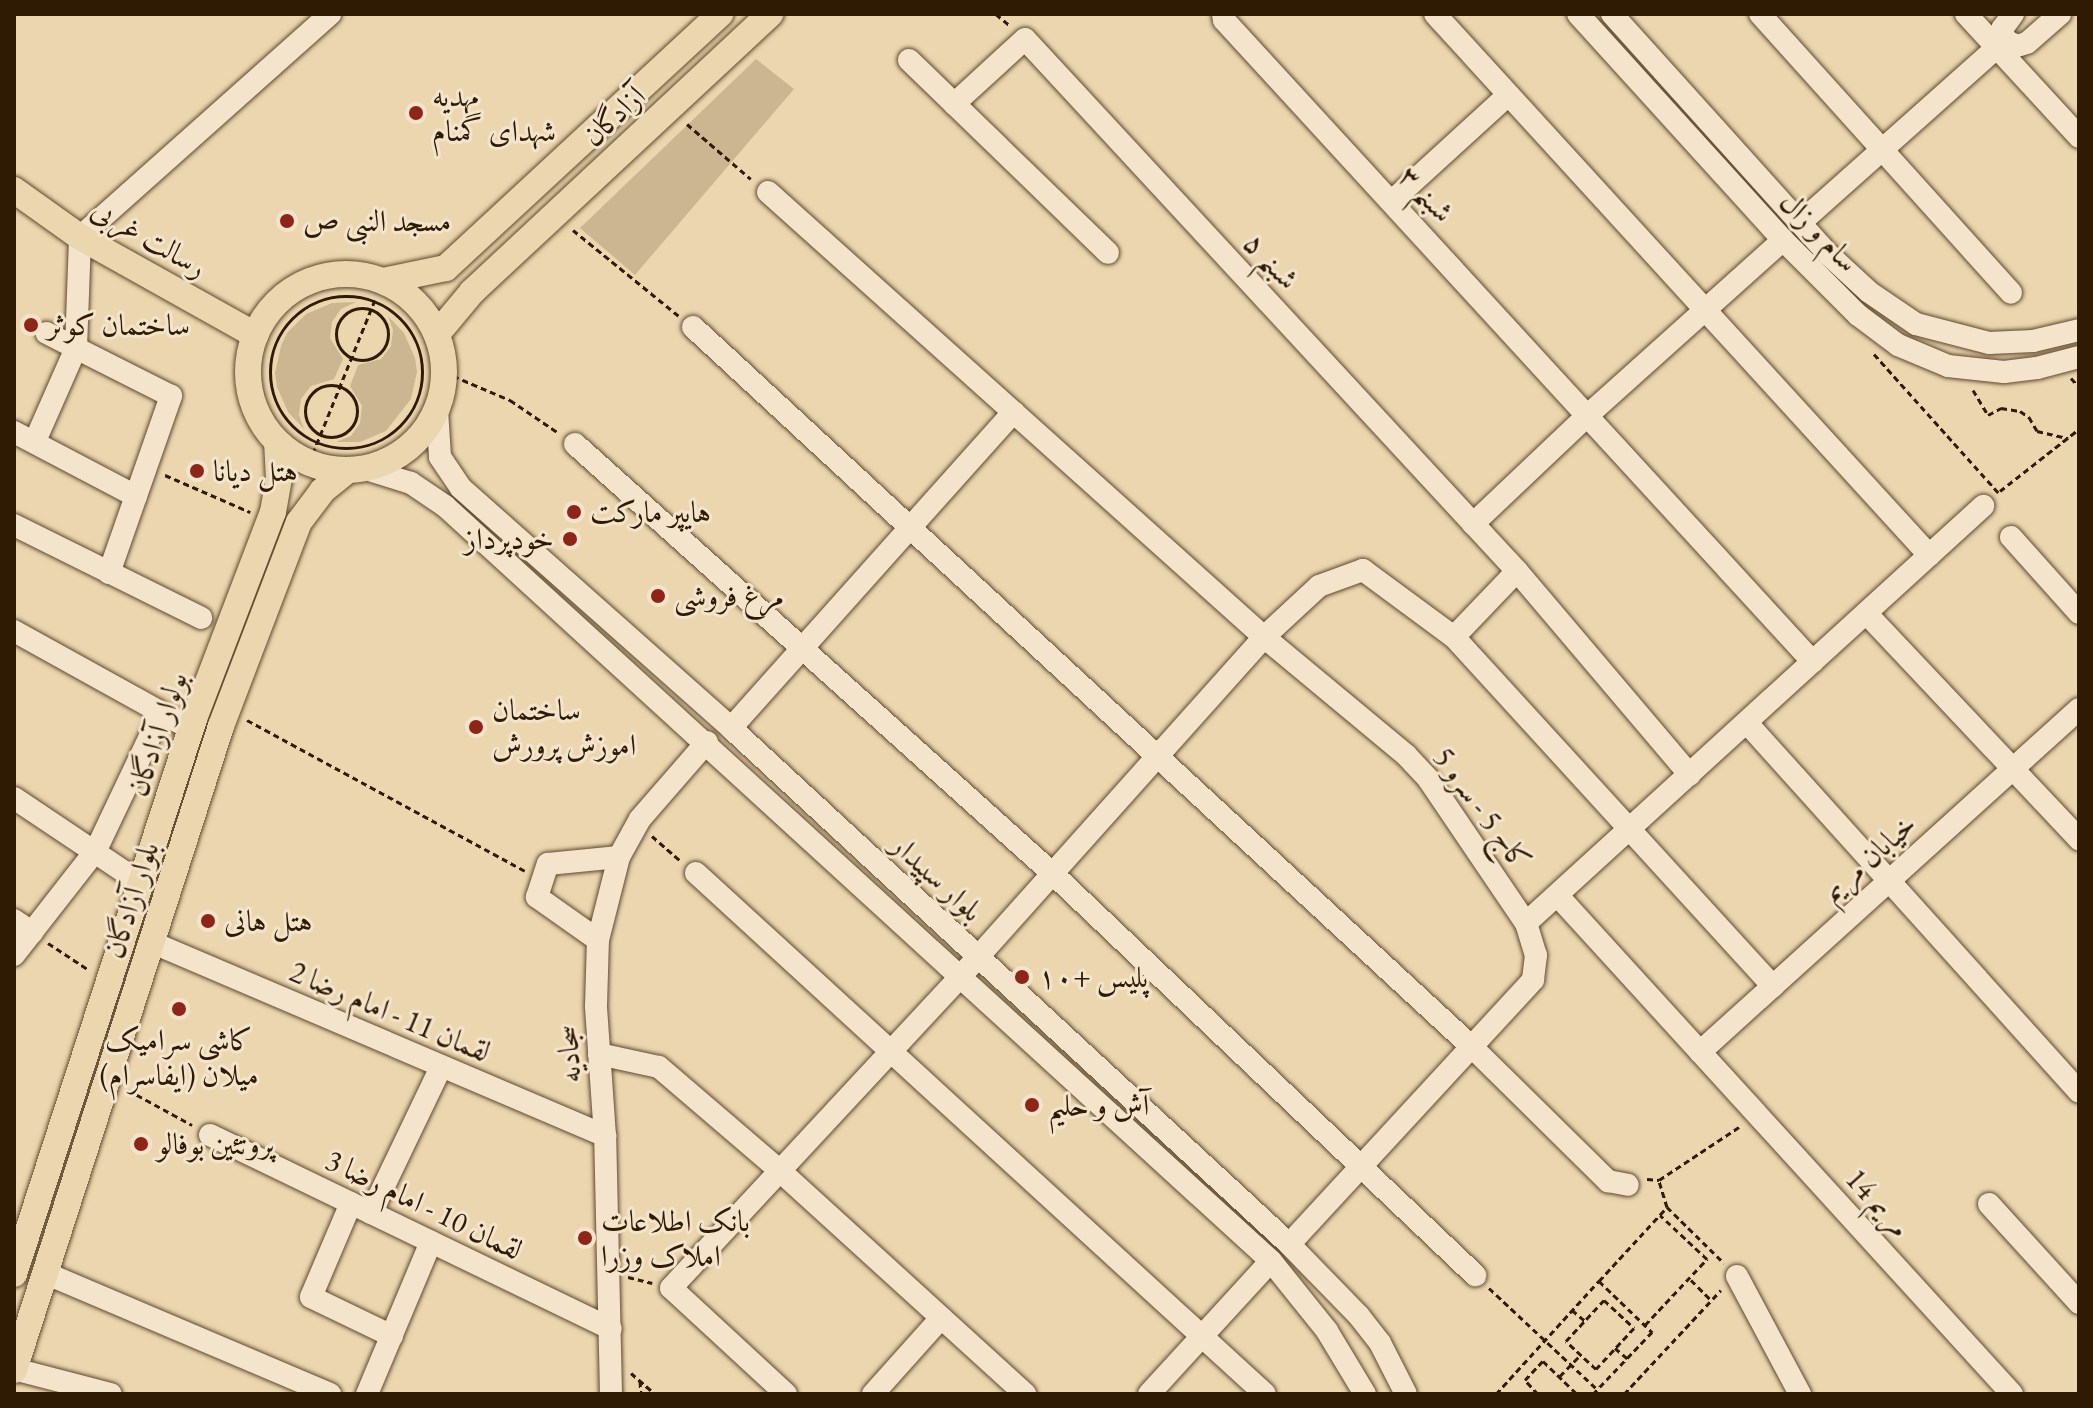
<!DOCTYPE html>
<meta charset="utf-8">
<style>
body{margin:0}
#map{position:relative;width:2093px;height:1408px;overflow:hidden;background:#ecd6af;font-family:"EB Garamond",Amiri,serif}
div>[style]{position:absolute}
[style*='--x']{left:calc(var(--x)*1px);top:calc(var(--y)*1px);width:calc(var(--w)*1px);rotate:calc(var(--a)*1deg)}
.green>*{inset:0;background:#ccb692}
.path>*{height:3px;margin-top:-1.5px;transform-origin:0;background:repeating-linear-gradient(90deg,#2f1a04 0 6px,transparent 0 10px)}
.path>.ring{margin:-1.5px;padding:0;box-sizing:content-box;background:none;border:3px solid #2f1a04;border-radius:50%}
.roads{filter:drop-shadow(0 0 2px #5e492f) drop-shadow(0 0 2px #5e492f)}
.minor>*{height:22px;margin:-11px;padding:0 11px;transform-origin:11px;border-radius:11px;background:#f3e4cb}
.major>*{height:26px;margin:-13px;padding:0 13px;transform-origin:13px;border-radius:13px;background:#ecd6af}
.major>.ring{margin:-13px;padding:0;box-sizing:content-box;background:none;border:26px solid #ecd6af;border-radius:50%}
.dots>*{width:22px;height:22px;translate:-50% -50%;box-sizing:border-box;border:4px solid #f3e4cb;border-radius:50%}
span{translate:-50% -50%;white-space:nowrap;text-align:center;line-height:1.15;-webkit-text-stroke:6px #f3e4cb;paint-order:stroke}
.poi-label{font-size:30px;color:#2f1a04}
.left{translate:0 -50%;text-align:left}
.right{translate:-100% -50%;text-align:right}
.street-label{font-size:30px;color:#2f1a04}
.frame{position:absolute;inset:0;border:16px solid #2f1a04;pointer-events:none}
</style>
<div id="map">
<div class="green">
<i style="clip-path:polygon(756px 59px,794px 89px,635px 275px,580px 228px)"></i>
<i style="clip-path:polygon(356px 302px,341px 309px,332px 322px,330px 338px,343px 359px,334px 379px,311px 386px,301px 399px,299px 415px,304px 429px,288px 412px,277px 387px,275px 373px,281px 346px,287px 333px,306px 314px,332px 303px)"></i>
<i style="clip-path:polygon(388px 316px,404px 333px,415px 358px,417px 372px,411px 399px,386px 431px,360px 442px,336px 442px,351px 436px,360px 423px,362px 406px,350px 386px,358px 365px,381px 359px,391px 346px,393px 330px)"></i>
</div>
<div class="path">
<i style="--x:996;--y:14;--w:17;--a:40"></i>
<i style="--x:687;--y:124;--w:84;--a:40.7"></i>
<i style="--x:573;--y:230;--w:136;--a:39.1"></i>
<i class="ring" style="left:270px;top:296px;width:149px;height:149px"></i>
<i class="ring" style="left:336px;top:308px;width:49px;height:49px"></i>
<i style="--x:1874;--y:354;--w:186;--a:48.1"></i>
<i style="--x:444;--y:372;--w:72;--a:23"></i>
<i style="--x:510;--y:400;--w:57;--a:34.2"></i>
<i style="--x:2071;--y:378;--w:12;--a:48"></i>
<i class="ring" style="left:305px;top:385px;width:49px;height:49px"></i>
<i style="--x:1973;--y:390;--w:29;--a:59"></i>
<i style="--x:1988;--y:415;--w:15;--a:-28"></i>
<i style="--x:2001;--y:408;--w:19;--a:9"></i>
<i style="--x:2020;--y:411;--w:11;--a:34"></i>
<i style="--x:2029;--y:417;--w:16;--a:60"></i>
<i style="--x:2037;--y:431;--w:32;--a:13"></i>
<i style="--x:309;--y:463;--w:176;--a:-68"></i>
<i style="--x:165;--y:475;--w:93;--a:23.5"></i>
<i style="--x:2000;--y:491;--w:100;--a:-38.1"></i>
<i style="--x:247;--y:720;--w:316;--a:28.5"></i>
<i style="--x:652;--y:836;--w:37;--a:41"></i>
<i style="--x:48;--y:943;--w:49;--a:33.4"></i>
<i style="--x:128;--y:1090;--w:73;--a:28.7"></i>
<i style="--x:1647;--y:1179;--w:12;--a:5"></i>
<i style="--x:1659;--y:1180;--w:96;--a:-33.5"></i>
<i style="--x:1667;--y:1207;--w:80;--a:44.5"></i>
<i style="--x:628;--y:1277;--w:25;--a:14"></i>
<i style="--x:1691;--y:1280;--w:27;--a:45"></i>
<i style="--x:1599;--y:1281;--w:100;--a:-47.4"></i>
<i style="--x:1667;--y:1207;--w:28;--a:-107"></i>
<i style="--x:1489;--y:1288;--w:148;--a:43.1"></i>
<i style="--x:1604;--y:1300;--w:41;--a:43"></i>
<i style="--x:1634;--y:1328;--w:56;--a:132.8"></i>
<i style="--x:1596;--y:1369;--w:41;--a:-137"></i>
<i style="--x:1566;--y:1341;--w:56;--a:-47.2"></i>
<i style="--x:1572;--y:1310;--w:17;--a:40"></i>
<i style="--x:1645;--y:1325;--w:91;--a:-46.8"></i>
<i style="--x:1707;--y:1259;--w:64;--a:-136.9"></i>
<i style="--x:1615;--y:1348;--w:16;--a:40"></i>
<i style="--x:631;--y:1373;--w:32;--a:41"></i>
<i style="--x:1560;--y:1376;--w:30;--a:-46"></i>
<i style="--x:640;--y:1381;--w:13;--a:86"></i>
<i style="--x:1496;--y:1394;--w:153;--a:-47.7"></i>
<i style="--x:1599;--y:1281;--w:74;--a:43.9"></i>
<i style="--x:1652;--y:1332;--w:86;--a:133.6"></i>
<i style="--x:1538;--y:1394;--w:19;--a:-133"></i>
<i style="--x:1525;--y:1380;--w:26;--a:-47"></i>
<i style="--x:1543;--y:1361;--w:47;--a:44.1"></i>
<i style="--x:1624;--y:1394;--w:142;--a:-47"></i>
</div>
<div class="roads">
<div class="minor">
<i style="--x:1223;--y:14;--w:6;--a:81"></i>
<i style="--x:1224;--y:20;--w:871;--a:47.47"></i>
<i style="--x:1435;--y:14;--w:733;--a:47.6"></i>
<i style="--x:1578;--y:14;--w:305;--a:47.8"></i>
<i style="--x:1783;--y:240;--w:106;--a:45"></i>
<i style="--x:1858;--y:315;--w:50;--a:36.9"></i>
<i style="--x:1898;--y:345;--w:54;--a:22.8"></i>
<i style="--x:1948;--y:366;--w:56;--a:6.1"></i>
<i style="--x:2004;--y:372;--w:33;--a:-7"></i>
<i style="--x:2037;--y:368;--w:43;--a:-14.7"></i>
<i style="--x:1612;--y:14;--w:324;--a:48"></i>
<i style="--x:1829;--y:255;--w:54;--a:42.8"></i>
<i style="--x:1869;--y:292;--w:57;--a:34.2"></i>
<i style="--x:1916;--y:324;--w:75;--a:14.6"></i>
<i style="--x:1989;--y:343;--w:44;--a:-2.6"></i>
<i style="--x:2033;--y:341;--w:47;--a:-13.4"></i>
<i style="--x:1760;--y:14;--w:375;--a:48"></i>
<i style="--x:1966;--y:14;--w:167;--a:47.4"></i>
<i style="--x:2013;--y:14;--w:19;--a:126"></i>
<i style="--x:2002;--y:29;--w:11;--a:75"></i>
<i style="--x:2005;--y:40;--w:13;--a:27"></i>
<i style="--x:2017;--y:46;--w:10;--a:-17"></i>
<i style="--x:2027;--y:43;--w:44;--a:-41.3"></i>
<i style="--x:909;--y:60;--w:277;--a:44.1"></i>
<i style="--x:954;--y:104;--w:96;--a:-42.5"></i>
<i style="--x:1025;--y:39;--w:725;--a:47.24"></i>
<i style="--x:1517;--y:571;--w:267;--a:49.7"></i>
<i style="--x:768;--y:192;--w:666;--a:41.9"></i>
<i style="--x:1264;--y:637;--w:185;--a:39.7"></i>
<i style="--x:1406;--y:755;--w:34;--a:47"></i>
<i style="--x:1429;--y:780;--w:173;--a:55.9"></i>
<i style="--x:1526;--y:923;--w:34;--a:73"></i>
<i style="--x:1536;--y:955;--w:25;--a:97"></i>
<i style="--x:1533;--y:980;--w:359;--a:132.7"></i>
<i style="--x:1392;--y:201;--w:157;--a:-42.4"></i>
<i style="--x:1801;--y:222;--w:273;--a:-41.7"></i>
<i style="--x:693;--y:327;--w:1062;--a:42.75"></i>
<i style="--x:1473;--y:1048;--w:190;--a:44.6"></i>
<i style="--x:1608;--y:1181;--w:20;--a:11"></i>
<i style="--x:437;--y:410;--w:47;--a:86.3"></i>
<i style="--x:440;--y:457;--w:37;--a:56"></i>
<i style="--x:461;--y:488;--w:361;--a:41.6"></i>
<i style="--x:731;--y:728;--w:760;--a:42.76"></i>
<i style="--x:1289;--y:1244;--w:100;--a:45.8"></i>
<i style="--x:1359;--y:1316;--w:34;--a:52"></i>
<i style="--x:1380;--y:1343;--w:57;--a:63"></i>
<i style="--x:14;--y:432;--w:138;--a:27.7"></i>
<i style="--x:35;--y:441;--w:102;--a:-66.2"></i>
<i style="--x:76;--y:348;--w:33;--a:-153"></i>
<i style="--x:575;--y:444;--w:642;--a:41.97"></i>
<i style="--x:1052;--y:873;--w:584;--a:43.54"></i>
<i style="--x:366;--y:469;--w:47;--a:17.3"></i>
<i style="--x:411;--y:483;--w:41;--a:34.1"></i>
<i style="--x:445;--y:506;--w:1119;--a:42.43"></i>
<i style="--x:1271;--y:1261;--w:90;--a:51.3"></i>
<i style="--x:1327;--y:1331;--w:74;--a:58.9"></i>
<i style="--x:1473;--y:524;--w:158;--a:-43.5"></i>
<i style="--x:1588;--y:415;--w:262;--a:-41.9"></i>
<i style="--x:14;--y:525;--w:209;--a:26.4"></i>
<i style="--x:2011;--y:537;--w:102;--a:48.2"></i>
<i style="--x:109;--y:573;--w:188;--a:-70.7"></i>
<i style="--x:171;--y:396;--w:106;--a:-153.2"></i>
<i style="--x:76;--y:348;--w:111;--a:-87.9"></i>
<i style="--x:80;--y:237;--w:335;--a:-41.7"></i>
<i style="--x:1866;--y:613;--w:311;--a:46.7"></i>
<i style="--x:14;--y:631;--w:202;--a:29"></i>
<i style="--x:1454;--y:637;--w:91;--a:-46.3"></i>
<i style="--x:1747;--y:723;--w:496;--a:48"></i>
<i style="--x:731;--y:728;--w:424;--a:-48.2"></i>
<i style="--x:14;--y:798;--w:153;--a:33.8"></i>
<i style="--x:696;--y:873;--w:771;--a:42.48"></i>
<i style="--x:1558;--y:896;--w:674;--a:47.65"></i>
<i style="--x:14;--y:920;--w:22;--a:34"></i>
<i style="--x:1526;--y:923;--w:619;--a:-42.38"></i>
<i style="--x:598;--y:940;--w:75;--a:-144.8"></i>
<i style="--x:537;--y:897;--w:35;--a:-72"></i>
<i style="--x:548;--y:864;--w:71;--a:-5.6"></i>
<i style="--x:151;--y:942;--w:494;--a:23.1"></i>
<i style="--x:14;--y:955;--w:133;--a:-52"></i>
<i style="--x:96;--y:850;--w:152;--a:-64.6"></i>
<i style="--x:1700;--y:1052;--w:511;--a:-42.15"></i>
<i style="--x:599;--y:1054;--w:61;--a:12.2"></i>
<i style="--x:659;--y:1067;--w:158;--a:40.6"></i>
<i style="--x:779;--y:1170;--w:333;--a:42.3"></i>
<i style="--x:210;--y:1135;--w:445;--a:25.8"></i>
<i style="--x:351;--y:1203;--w:102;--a:113.1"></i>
<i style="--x:311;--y:1297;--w:90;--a:25.7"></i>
<i style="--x:1989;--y:1204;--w:134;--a:47.7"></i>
<i style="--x:371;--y:1213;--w:162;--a:-64.4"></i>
<i style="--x:45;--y:1273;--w:310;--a:23"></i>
<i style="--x:1737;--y:1276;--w:134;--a:61.9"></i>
<i style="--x:14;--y:1369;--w:100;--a:14.5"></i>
<i style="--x:367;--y:1394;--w:165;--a:-67.2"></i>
<i style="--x:611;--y:1394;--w:258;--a:-91.3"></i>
<i style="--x:605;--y:1136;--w:130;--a:-94"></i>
<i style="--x:596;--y:1006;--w:66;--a:-88.3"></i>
<i style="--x:598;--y:940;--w:86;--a:-75.8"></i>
<i style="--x:619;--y:857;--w:43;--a:-61.1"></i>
<i style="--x:640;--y:819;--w:102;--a:-49"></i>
<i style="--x:786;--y:1394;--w:156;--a:-137.3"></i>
<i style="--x:671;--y:1288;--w:426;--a:-47.1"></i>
<i style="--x:961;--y:976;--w:455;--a:-48.2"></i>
<i style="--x:1264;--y:637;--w:75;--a:-42.8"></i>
<i style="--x:1319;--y:586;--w:47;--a:-20"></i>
<i style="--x:1363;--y:570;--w:113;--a:36.4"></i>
<i style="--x:1454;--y:637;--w:473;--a:47.6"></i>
<i style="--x:873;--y:1394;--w:102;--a:-48.2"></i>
<i style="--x:1149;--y:1394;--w:180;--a:-47.5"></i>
</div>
<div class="major">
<i style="--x:14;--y:190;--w:81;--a:35.5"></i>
<i style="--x:80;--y:237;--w:201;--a:29.2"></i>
<i class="ring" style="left:248px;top:274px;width:170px;height:170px"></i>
<i style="--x:383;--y:281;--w:64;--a:-11.7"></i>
<i style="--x:446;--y:268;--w:374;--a:-42.8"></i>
<i style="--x:437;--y:334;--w:55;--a:-50.2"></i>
<i style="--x:472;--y:292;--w:408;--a:-43"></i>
<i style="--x:14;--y:1274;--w:587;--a:-72.03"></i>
<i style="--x:195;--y:716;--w:218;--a:-69.1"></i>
<i style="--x:273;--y:512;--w:34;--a:-80"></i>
<i style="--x:279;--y:479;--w:37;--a:-93"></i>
<i style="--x:14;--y:1370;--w:676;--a:-72.18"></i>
<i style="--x:221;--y:726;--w:218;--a:-69.1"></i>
<i style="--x:299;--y:522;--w:39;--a:-53"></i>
<i style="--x:322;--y:491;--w:32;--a:-39"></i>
</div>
</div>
<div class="dots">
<i style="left:416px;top:113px;background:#8f2418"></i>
<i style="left:287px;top:221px;background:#8f2418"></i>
<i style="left:31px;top:325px;background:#8f2418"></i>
<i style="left:197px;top:471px;background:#8f2418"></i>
<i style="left:574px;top:512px;background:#8f2418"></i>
<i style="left:570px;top:539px;background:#8f2418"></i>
<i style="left:658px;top:596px;background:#8f2418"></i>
<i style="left:476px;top:727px;background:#8f2418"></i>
<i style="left:208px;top:921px;background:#8f2418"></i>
<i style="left:1022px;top:977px;background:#8f2418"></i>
<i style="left:179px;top:1009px;background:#8f2418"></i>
<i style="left:1032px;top:1105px;background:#8f2418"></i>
<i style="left:141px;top:1144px;background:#8f2418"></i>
<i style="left:585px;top:1238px;background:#8f2418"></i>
</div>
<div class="poi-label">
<span class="left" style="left:432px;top:113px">مهدیه<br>شهدای گمنام</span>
<span class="left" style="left:303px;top:221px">مسجد النبی ص</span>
<span class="left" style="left:47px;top:325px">ساختمان کوثر</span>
<span class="left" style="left:213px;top:471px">هتل دیانا</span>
<span class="left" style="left:590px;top:512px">هایپر مارکت</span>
<span class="right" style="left:554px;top:539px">خودپرداز</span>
<span class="left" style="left:674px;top:596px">مرغ فروشی</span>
<span class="left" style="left:492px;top:727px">ساختمان<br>اموزش پرورش</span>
<span class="left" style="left:224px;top:921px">هتل هانی</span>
<span class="left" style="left:1038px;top:977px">پلیس +۱۰</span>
<span style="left:179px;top:1057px">کاشی سرامیک<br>میلان (ایفاسرام)</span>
<span class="left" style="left:1048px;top:1105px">آش و حلیم</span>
<span class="left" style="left:157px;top:1144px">پروتئین بوفالو</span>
<span class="left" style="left:601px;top:1238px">بانک اطلاعات<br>املاک وزرا</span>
</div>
<div class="street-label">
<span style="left:614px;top:116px;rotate:-43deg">آزادگان</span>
<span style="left:1426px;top:194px;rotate:47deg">شبنم ۳</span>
<span style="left:1819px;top:232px;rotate:46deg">سام و زال</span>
<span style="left:149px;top:238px;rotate:30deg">رسالت غربی</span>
<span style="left:1271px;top:261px;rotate:47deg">شبنم ۵</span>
<span style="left:157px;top:734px;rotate:-71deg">بولوار آزادگان</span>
<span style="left:1482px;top:809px;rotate:54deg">کاج 5 - سرو 5</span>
<span style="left:1869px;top:858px;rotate:-42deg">خیابان مریم</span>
<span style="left:937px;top:878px;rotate:43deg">بلوار سپیدار</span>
<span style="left:131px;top:900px;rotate:-72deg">بلوار آزادگان</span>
<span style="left:390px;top:1012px;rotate:23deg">لقمان 11 - امام رضا 2</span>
<span style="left:569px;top:1054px;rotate:-94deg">سجادیه</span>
<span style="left:1878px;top:1203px;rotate:48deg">مریم 14</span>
<span style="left:424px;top:1205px;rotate:26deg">لقمان 10 - امام رضا 3</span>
</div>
<div class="frame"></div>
</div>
